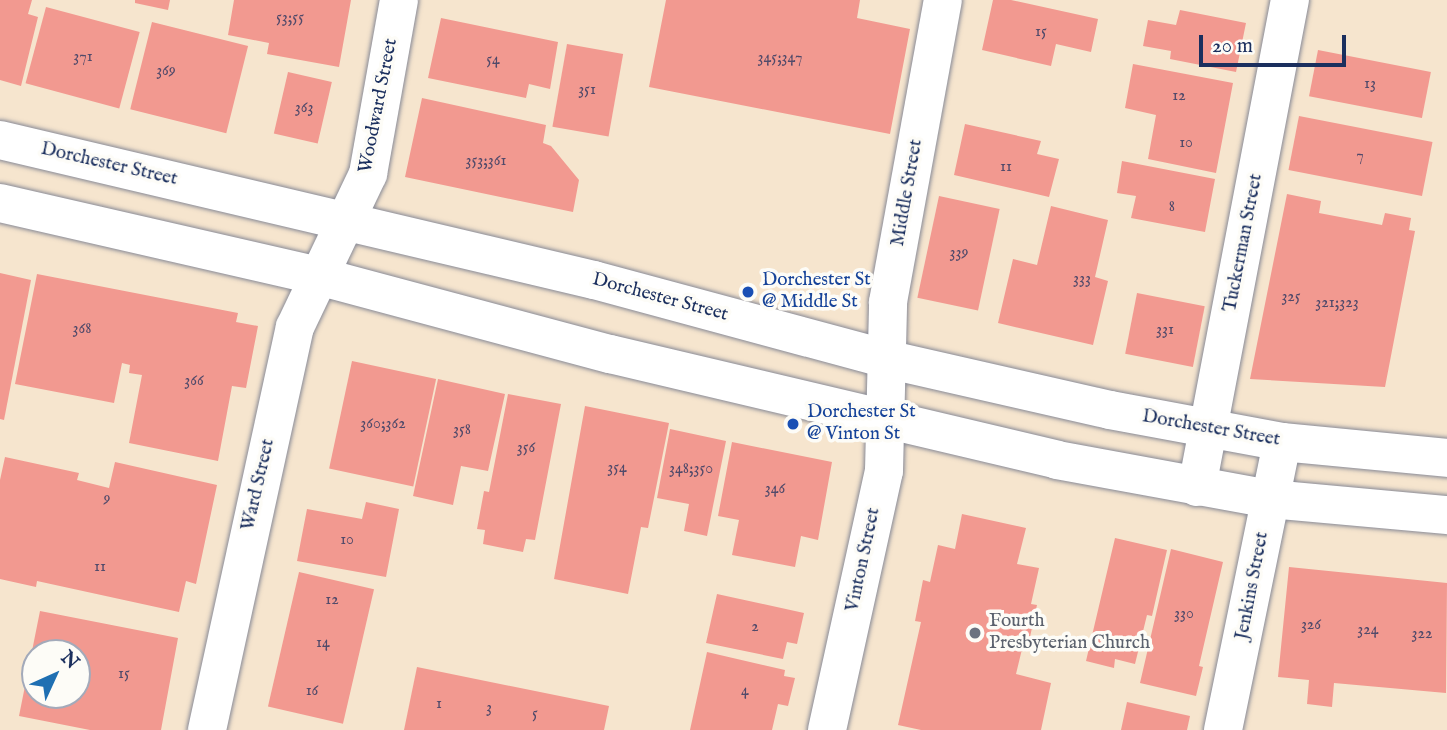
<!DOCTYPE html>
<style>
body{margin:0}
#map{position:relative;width:1447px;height:730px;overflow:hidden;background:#f6e5ce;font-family:"IM FELL English",serif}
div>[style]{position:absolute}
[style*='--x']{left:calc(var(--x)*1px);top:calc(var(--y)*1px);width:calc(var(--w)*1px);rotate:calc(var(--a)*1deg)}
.building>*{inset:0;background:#f29990;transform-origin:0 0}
.roads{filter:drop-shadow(0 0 2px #888a96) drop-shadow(0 0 2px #888a96)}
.street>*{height:38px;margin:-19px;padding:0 19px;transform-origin:19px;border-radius:19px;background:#fff}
.secondary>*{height:38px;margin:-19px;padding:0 19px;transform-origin:19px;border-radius:19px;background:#fff}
.dots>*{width:19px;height:19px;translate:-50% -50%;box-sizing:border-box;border:4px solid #fdfcf7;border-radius:50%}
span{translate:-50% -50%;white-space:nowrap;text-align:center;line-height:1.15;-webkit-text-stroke:7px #fdfcf7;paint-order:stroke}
.number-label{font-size:16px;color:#514a6a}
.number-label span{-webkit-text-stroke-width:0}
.street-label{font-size:19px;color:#1b2f5e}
.transit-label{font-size:19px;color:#164399}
.left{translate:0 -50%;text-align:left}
.worship-label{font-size:19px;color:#5b616d}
.north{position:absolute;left:21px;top:639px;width:70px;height:70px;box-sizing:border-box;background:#fdfcf7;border:2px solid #a3aaba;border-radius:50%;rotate:45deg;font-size:19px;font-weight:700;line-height:28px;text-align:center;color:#1b2f5e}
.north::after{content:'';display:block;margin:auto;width:24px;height:32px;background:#1f6fb2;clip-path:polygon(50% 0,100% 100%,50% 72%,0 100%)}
.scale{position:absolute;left:1199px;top:35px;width:147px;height:32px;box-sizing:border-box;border:4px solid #1b2f5e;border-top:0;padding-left:9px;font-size:21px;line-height:24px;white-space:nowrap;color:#1b2f5e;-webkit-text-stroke:5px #fdfcf7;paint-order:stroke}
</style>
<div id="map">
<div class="building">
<i style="clip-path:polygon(0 0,32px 0,28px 14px,38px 17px,21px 86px,0 80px)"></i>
<i style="clip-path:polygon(135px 0,170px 0,168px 10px,135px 3px)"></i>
<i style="clip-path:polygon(234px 0,351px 0,339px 67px,267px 54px,269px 43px,228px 35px)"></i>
<i style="clip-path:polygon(666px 0,860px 0,857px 18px,910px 29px,890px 134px,649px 87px)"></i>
<i style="clip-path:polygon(993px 0,1011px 0,1098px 19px,1091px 52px,1056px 44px,1051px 66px,982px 50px)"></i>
<i style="left:46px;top:7px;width:97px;height:79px;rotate:15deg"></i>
<i style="clip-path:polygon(1180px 10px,1246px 23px,1236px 72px,1170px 59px,1171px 51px,1143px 46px,1148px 20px,1176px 25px)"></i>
<i style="clip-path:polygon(441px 18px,558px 42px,550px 89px,529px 84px,526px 98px,428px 78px)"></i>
<i style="left:152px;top:22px;width:99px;height:90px;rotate:14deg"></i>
<i style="left:567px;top:44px;width:57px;height:84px;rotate:10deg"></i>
<i style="left:1318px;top:50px;width:115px;height:47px;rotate:11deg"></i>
<i style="clip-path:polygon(1133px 64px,1233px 83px,1216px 173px,1148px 159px,1156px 115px,1125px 108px)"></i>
<i style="left:288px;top:72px;width:45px;height:63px;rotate:13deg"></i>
<i style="clip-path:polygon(422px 98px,546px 125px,543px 143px,551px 146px,579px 180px,573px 212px,405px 177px)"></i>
<i style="left:1299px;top:116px;width:136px;height:55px;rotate:11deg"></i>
<i style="clip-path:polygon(965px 124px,1041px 141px,1037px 154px,1059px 159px,1049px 197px,954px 175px)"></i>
<i style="clip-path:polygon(1122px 161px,1215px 179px,1205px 232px,1131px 218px,1136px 196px,1117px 193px)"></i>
<i style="clip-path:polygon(1287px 194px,1321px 201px,1319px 213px,1382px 225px,1385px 213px,1411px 218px,1409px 230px,1415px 231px,1385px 387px,1250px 379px)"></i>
<i style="left:939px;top:196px;width:62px;height:104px;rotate:12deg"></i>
<i style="clip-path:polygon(1051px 206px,1108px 220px,1095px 277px,1108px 281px,1093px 345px,998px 323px,1013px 259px,1037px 265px)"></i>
<i style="clip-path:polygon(0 273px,31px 280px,4px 420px,0 419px)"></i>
<i style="clip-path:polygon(37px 274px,238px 313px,236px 322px,258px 326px,246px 388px,232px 386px,218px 461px,129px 443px,142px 375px,129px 373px,130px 365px,122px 363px,114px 403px,15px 384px)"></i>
<i style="left:1137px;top:293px;width:69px;height:62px;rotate:11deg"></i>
<i style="left:352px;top:361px;width:86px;height:110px;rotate:12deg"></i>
<i style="clip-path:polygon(438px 379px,505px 394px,488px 471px,461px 466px,453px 505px,413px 496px)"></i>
<i style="clip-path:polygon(508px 394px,561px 404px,535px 540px,526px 539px,523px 552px,483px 544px,485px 530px,477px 529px,484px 491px,489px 492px)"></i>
<i style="clip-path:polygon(585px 406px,669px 423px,648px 528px,641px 527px,628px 594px,554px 579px)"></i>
<i style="clip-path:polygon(670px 429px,726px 441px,707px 536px,684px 531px,689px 504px,657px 498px)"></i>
<i style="clip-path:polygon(732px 442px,832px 462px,818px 540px,801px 536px,795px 567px,732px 555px,739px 520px,718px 516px)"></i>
<i style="clip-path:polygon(5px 457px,79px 473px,77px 480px,109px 488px,115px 462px,217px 485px,196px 584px,186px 581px,179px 612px,37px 581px,36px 587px,0 579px,0 480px)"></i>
<i style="clip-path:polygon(366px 502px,399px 509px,386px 577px,297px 561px,307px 509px,362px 519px)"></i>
<i style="clip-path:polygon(962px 514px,1026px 528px,1017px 564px,1039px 568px,1031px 604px,1037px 605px,1028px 646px,1023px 645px,1016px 674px,1051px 683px,1041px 730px,921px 730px,898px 725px,921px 622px,915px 621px,923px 580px,930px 582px,938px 545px,955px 549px)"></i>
<i style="clip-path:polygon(1115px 538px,1167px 550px,1152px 616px,1147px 615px,1135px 664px,1115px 659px,1114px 668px,1086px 661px)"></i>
<i style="clip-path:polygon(1171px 549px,1223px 562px,1199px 666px,1203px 667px,1196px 696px,1140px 683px)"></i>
<i style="clip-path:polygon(1289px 567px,1447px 583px,1446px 693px,1334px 683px,1332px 707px,1307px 704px,1309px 680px,1278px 677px)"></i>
<i style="left:299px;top:572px;width:77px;height:138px;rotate:13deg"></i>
<i style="clip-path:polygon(717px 594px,804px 613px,797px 644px,787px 642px,783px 659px,706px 643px)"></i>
<i style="clip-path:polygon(evenodd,40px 611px,178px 638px,161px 730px,90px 730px,19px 716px,40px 611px,35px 653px,77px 653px,77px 695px,35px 695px,35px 653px)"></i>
<i style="clip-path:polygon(707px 652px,785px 670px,784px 676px,795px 678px,788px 706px,778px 704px,772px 730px,690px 730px)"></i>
<i style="clip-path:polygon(417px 667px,609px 706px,604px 730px,404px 730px)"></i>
<i style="clip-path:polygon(1127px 702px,1190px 716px,1187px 730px,1121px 730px)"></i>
</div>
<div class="roads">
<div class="street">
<i style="--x:1197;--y:487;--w:496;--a:-79.2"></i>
<i style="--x:207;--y:730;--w:412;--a:-77.7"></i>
<i style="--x:295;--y:327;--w:170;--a:-64.5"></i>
<i style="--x:368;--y:174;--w:177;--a:-79.9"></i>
<i style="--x:827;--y:730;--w:265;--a:-77.6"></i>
<i style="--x:884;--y:471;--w:169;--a:-88.6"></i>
<i style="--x:888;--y:302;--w:307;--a:-79.7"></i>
<i style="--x:1223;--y:730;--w:294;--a:-78.4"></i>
</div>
<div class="secondary">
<i style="--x:0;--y:140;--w:610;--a:13.26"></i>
<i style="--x:594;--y:280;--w:302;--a:15.1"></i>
<i style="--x:886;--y:359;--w:230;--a:12.8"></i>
<i style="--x:1110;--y:410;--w:175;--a:10.5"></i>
<i style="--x:1282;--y:442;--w:166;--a:5.5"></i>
<i style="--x:0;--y:203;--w:326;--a:12.9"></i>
<i style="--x:318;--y:276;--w:302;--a:15"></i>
<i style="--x:610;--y:354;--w:459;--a:13.3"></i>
<i style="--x:1057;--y:460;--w:217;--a:10.4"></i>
<i style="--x:1270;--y:499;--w:178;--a:5.2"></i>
</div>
</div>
<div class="dots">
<i style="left:748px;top:292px;background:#1a4fb4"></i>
<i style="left:793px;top:424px;background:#1a4fb4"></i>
<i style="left:975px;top:633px;background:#6b7280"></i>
</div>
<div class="number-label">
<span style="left:290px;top:18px">53;55</span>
<span style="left:1041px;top:32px">15</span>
<span style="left:83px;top:57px">371</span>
<span style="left:780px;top:58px">345;347</span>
<span style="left:493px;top:60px">54</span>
<span style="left:166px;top:71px">369</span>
<span style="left:1370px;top:84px">13</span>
<span style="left:587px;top:90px">351</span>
<span style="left:1179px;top:96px">12</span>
<span style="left:304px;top:108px">363</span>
<span style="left:1186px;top:143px">10</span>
<span style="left:1360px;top:156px">7</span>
<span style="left:486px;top:161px">353;361</span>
<span style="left:1006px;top:167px">11</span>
<span style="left:1172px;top:207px">8</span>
<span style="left:959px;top:253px">339</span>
<span style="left:1082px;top:279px">333</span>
<span style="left:1291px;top:297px">325</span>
<span style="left:1337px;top:303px">321;323</span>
<span style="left:82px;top:329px">368</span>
<span style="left:1165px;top:330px">331</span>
<span style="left:194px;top:381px">366</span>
<span style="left:383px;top:424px">360;362</span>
<span style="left:462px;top:430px">358</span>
<span style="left:526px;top:448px">356</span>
<span style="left:617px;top:468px">354</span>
<span style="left:691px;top:469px">348;350</span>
<span style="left:775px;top:489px">346</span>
<span style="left:107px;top:499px">9</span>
<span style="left:347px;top:540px">10</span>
<span style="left:100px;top:567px">11</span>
<span style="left:332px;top:600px">12</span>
<span style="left:1184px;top:614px">330</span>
<span style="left:1311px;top:625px">326</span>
<span style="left:755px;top:627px">2</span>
<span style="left:1368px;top:630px">324</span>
<span style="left:1422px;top:634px">322</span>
<span style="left:323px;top:643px">14</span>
<span style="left:124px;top:674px">15</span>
<span style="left:312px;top:691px">16</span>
<span style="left:745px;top:691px">4</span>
<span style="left:439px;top:704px">1</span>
<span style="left:489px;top:708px">3</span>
<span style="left:535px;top:714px">5</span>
</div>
<div class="street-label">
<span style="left:379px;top:106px;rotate:-79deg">Woodward Street</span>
<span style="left:109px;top:165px;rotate:13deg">Dorchester Street</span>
<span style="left:908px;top:193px;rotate:-80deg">Middle Street</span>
<span style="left:1244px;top:243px;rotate:-79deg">Tuckerman Street</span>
<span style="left:660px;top:298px;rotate:15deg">Dorchester Street</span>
<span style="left:1211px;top:429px;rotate:10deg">Dorchester Street</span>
<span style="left:259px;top:485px;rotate:-77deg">Ward Street</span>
<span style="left:864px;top:560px;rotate:-78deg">Vinton Street</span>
<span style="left:1253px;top:586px;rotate:-79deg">Jenkins Street</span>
</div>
<div class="transit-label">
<span class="left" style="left:762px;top:292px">Dorchester St<br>@ Middle St</span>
<span class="left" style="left:807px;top:424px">Dorchester St<br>@ Vinton St</span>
</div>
<div class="worship-label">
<span class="left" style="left:989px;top:633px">Fourth<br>Presbyterian Church</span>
</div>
<div class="north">N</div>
<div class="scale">20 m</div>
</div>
